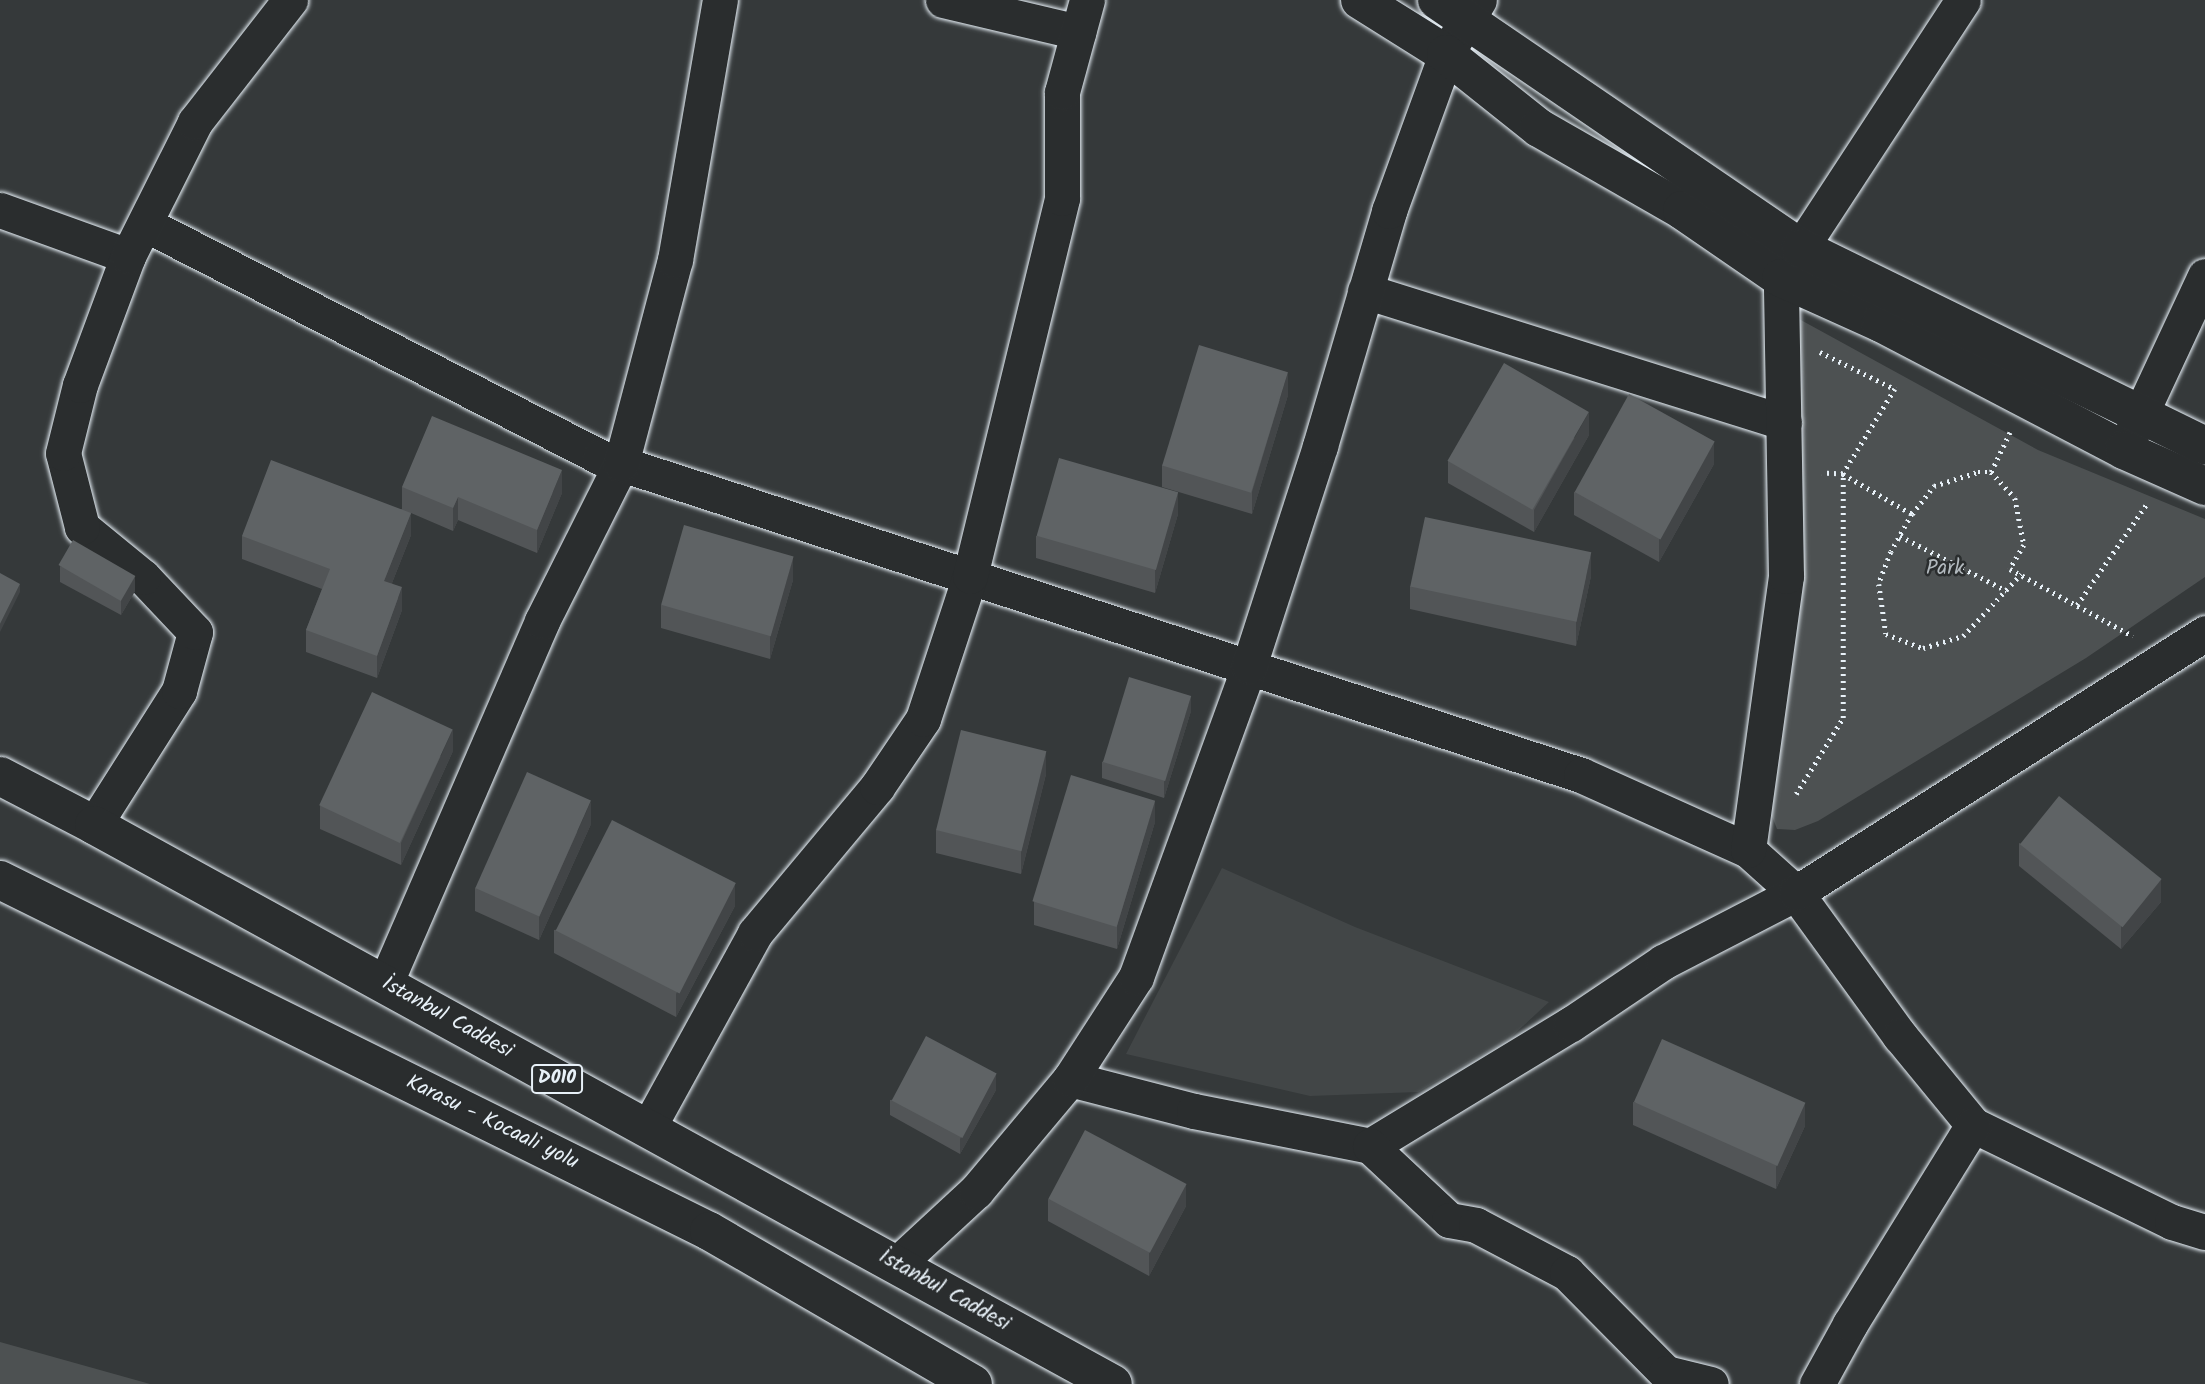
<!DOCTYPE html>
<meta charset="utf-8">
<style>
body{margin:0}
#map{position:relative;width:2205px;height:1384px;overflow:hidden;background:#35393a;font-family:Kalam,sans-serif}
div>[style]{position:absolute}
[style*='--x']{left:calc(var(--x)*1px);top:calc(var(--y)*1px);width:calc(var(--w)*1px);rotate:calc(var(--a)*1deg)}
.built>*{inset:0;background:#424647}
.green>*{inset:0;background:#4d5152}
.path>*{height:4.5px;margin-top:-2.25px;transform-origin:0;background:repeating-linear-gradient(90deg,#e8f1f8 0 2px,transparent 0 7px)}
.roads{filter:drop-shadow(0 0 2px #e8f1f8) drop-shadow(0 0 2px #e8f1f8)}
.street>*{height:35px;margin:-17.5px;padding:0 17.5px;transform-origin:17.5px;border-radius:17.5px;background:#2a2d2e}
.secondary>*{height:38px;margin:-19px;padding:0 19px;transform-origin:19px;border-radius:19px;background:#2a2d2e}
.highway>*{height:38px;margin:-19px;padding:0 19px;transform-origin:19px;border-radius:19px;background:#2a2d2e}
.wall>*{inset:0;background:#525557}
.shaded-wall>*{inset:0;background:#424547}
.building>*{inset:0;background:#5f6365;transform-origin:0 0}
span{translate:-50% -50%;white-space:nowrap;text-align:center;line-height:1.15;-webkit-text-stroke:5px #2a2d2e;paint-order:stroke}
.shield-label span{padding:2px 5px;background:#2a2d2e;border:2px solid;border-radius:5px;-webkit-text-stroke-width:0}
.shield-label{font-size:19px;color:#e8f1f8;font-weight:700}
.park-label{font-size:21px;color:#b2b9be}
.street-label{font-size:21px;color:#e8f1f8}
</style>
<div id="map">
<div class="built">
<i style="clip-path:polygon(1222px 868px,1355px 927px,1549px 1002px,1509px 1039px,1418px 1092px,1310px 1096px,1126px 1054px)"></i>
</div>
<div class="green">
<i style="clip-path:polygon(1799px 319px,2038px 450px,2205px 519px,2205px 577px,2086px 658px,1818px 821px,1795px 830px,1777px 829px,1768px 806px)"></i>
<i style="clip-path:polygon(0 1342px,150px 1384px,0 1384px)"></i>
</div>
<div class="path">
<i style="--x:1820;--y:352;--w:84;--a:26.3"></i>
<i style="--x:1895;--y:389;--w:100;--a:121.5"></i>
<i style="--x:1843;--y:474;--w:80;--a:30.1"></i>
<i style="--x:1912;--y:514;--w:36;--a:-52"></i>
<i style="--x:1934;--y:486;--w:46;--a:-17.7"></i>
<i style="--x:1978;--y:472;--w:13;--a:0"></i>
<i style="--x:1991;--y:472;--w:44;--a:-64.6"></i>
<i style="--x:1991;--y:472;--w:35;--a:47"></i>
<i style="--x:2015;--y:498;--w:48;--a:79.2"></i>
<i style="--x:2024;--y:545;--w:28;--a:120"></i>
<i style="--x:2010;--y:569;--w:140;--a:28.6"></i>
<i style="--x:1912;--y:514;--w:43;--a:118.9"></i>
<i style="--x:1891;--y:552;--w:34;--a:111"></i>
<i style="--x:1879;--y:584;--w:50;--a:82"></i>
<i style="--x:1886;--y:634;--w:40;--a:21"></i>
<i style="--x:1923;--y:648;--w:42;--a:-16.7"></i>
<i style="--x:1963;--y:636;--w:85;--a:-46.9"></i>
<i style="--x:1900;--y:536;--w:120;--a:27.2"></i>
<i style="--x:2077;--y:605;--w:125;--a:-55.4"></i>
<i style="--x:1796;--y:794;--w:89;--a:-58.3"></i>
<i style="--x:1843;--y:718;--w:244;--a:-90"></i>
<i style="--x:1843;--y:474;--w:21;--a:-177"></i>
</div>
<div class="roads">
<div class="street">
<i style="--x:943;--y:0;--w:139;--a:13.3"></i>
<i style="--x:0;--y:210;--w:136;--a:19.8"></i>
<i style="--x:145;--y:224;--w:511;--a:27.12"></i>
<i style="--x:600;--y:457;--w:1031;--a:17.96"></i>
<i style="--x:1581;--y:775;--w:183;--a:24.2"></i>
<i style="--x:1748;--y:850;--w:64;--a:41.9"></i>
<i style="--x:1796;--y:893;--w:177;--a:54"></i>
<i style="--x:1900;--y:1036;--w:115;--a:50.6"></i>
<i style="--x:1973;--y:1125;--w:221;--a:26"></i>
<i style="--x:2172;--y:1222;--w:34;--a:17"></i>
<i style="--x:1365;--y:291;--w:439;--a:17.4"></i>
<i style="--x:2128;--y:441;--w:182;--a:-65"></i>
<i style="--x:94;--y:825;--w:159;--a:-57.6"></i>
<i style="--x:179;--y:691;--w:61;--a:-74.8"></i>
<i style="--x:195;--y:632;--w:76;--a:-133.4"></i>
<i style="--x:143;--y:577;--w:79;--a:-140.7"></i>
<i style="--x:82;--y:527;--w:76;--a:-104.4"></i>
<i style="--x:63;--y:453;--w:70;--a:-76"></i>
<i style="--x:80;--y:385;--w:138;--a:-69.6"></i>
<i style="--x:128;--y:256;--w:150;--a:-63.4"></i>
<i style="--x:195;--y:122;--w:155;--a:-52.1"></i>
<i style="--x:1748;--y:850;--w:277;--a:-82.1"></i>
<i style="--x:1786;--y:576;--w:298;--a:-91"></i>
<i style="--x:1781;--y:278;--w:332;--a:-56.8"></i>
<i style="--x:385;--y:984;--w:395;--a:-66.6"></i>
<i style="--x:542;--y:621;--w:176;--a:-63.3"></i>
<i style="--x:621;--y:464;--w:211;--a:-75.2"></i>
<i style="--x:675;--y:260;--w:264;--a:-80.2"></i>
<i style="--x:1070;--y:1079;--w:128;--a:14.5"></i>
<i style="--x:1194;--y:1111;--w:179;--a:11.2"></i>
<i style="--x:1370;--y:1146;--w:235;--a:-31.3"></i>
<i style="--x:1571;--y:1024;--w:111;--a:-34"></i>
<i style="--x:1663;--y:962;--w:150;--a:-27.4"></i>
<i style="--x:1796;--y:893;--w:485;--a:-32.4"></i>
<i style="--x:648;--y:1128;--w:222;--a:-61.2"></i>
<i style="--x:755;--y:933;--w:190;--a:-50.1"></i>
<i style="--x:877;--y:787;--w:82;--a:-55.9"></i>
<i style="--x:923;--y:719;--w:151;--a:-71.8"></i>
<i style="--x:970;--y:576;--w:389;--a:-76.3"></i>
<i style="--x:1062;--y:198;--w:106;--a:-90"></i>
<i style="--x:1062;--y:92;--w:95;--a:-74.8"></i>
<i style="--x:1370;--y:1146;--w:108;--a:43.1"></i>
<i style="--x:1449;--y:1220;--w:27;--a:10"></i>
<i style="--x:1476;--y:1225;--w:103;--a:27.8"></i>
<i style="--x:1567;--y:1273;--w:141;--a:45.3"></i>
<i style="--x:1666;--y:1373;--w:46;--a:13.7"></i>
<i style="--x:896;--y:1265;--w:109;--a:-42.8"></i>
<i style="--x:976;--y:1191;--w:146;--a:-50"></i>
<i style="--x:1070;--y:1079;--w:121;--a:-57.1"></i>
<i style="--x:1136;--y:977;--w:331;--a:-70"></i>
<i style="--x:1249;--y:666;--w:231;--a:-72.1"></i>
<i style="--x:1320;--y:446;--w:245;--a:-73.6"></i>
<i style="--x:1389;--y:211;--w:167;--a:-70"></i>
<i style="--x:1446;--y:54;--w:63;--a:-58.6"></i>
<i style="--x:1817;--y:1384;--w:68;--a:-61.2"></i>
<i style="--x:1850;--y:1324;--w:234;--a:-58.3"></i>
</div>
<div class="secondary">
<i style="--x:1360;--y:0;--w:102;--a:32.1"></i>
<i style="--x:1446;--y:54;--w:119;--a:38.5"></i>
<i style="--x:1539;--y:128;--w:165;--a:29.8"></i>
<i style="--x:1682;--y:210;--w:120;--a:34.5"></i>
<i style="--x:1781;--y:278;--w:110;--a:24.2"></i>
<i style="--x:1881;--y:323;--w:274;--a:27.6"></i>
<i style="--x:2124;--y:450;--w:89;--a:24"></i>
<i style="--x:1437;--y:0;--w:440;--a:34.3"></i>
<i style="--x:1801;--y:248;--w:450;--a:26.1"></i>
</div>
<div class="highway">
<i style="--x:0;--y:776;--w:106;--a:27.5"></i>
<i style="--x:94;--y:825;--w:1162;--a:28.75"></i>
<i style="--x:0;--y:880;--w:791;--a:26.34"></i>
<i style="--x:709;--y:1231;--w:305;--a:30.1"></i>
</div>
</div>
<div class="wall">
<i style="clip-path:polygon(1288px 395px,1252px 514px,1162px 487px,1162px 465px)"></i>
<i style="clip-path:polygon(1589px 435px,1534px 532px,1448px 483px,1448px 461px)"></i>
<i style="clip-path:polygon(1714px 464px,1659px 562px,1574px 515px,1574px 492px)"></i>
<i style="clip-path:polygon(402px 487px,562px 493px,537px 553px,458px 520px,453px 531px,411px 513px,411px 535px,392px 583px,402px 610px,377px 678px,306px 652px,306px 630px,322px 589px,242px 559px,242px 536px,402px 509px)"></i>
<i style="clip-path:polygon(1178px 514px,1155px 593px,1036px 558px,1036px 536px)"></i>
<i style="clip-path:polygon(60px 566px,135px 591px,121px 615px,60px 582px)"></i>
<i style="clip-path:polygon(1591px 576px,1576px 646px,1410px 609px,1410px 586px)"></i>
<i style="clip-path:polygon(793px 580px,770px 659px,661px 628px,661px 605px)"></i>
<i style="clip-path:polygon(1191px 711px,1164px 798px,1102px 778px,1102px 762px)"></i>
<i style="clip-path:polygon(453px 751px,401px 865px,320px 829px,320px 806px)"></i>
<i style="clip-path:polygon(1046px 774px,1021px 874px,936px 853px,936px 830px)"></i>
<i style="clip-path:polygon(1155px 822px,1117px 949px,1034px 925px,1034px 902px)"></i>
<i style="clip-path:polygon(591px 824px,539px 940px,475px 911px,475px 888px)"></i>
<i style="clip-path:polygon(2019px 843px,2161px 902px,2121px 949px,2019px 866px)"></i>
<i style="clip-path:polygon(735px 906px,676px 1017px,554px 953px,554px 930px)"></i>
<i style="clip-path:polygon(996px 1090px,960px 1154px,890px 1115px,890px 1100px)"></i>
<i style="clip-path:polygon(1633px 1102px,1805px 1126px,1776px 1189px,1633px 1125px)"></i>
<i style="clip-path:polygon(1048px 1199px,1186px 1206px,1149px 1276px,1048px 1221px)"></i>
</div>
<div class="shaded-wall">
<i style="clip-path:polygon(1288px 372px,1288px 395px,1252px 514px,1252px 492px)"></i>
<i style="clip-path:polygon(1589px 412px,1589px 435px,1534px 532px,1534px 510px)"></i>
<i style="clip-path:polygon(1714px 442px,1714px 464px,1659px 562px,1659px 540px)"></i>
<i style="clip-path:polygon(562px 470px,562px 493px,537px 553px,537px 530px)"></i>
<i style="clip-path:polygon(1178px 492px,1178px 514px,1155px 593px,1155px 570px)"></i>
<i style="clip-path:polygon(458px 497px,458px 520px,453px 531px,453px 508px)"></i>
<i style="clip-path:polygon(411px 513px,411px 535px,384px 603px,384px 581px)"></i>
<i style="clip-path:polygon(1591px 553px,1591px 576px,1576px 646px,1576px 623px)"></i>
<i style="clip-path:polygon(793px 557px,793px 580px,770px 659px,770px 637px)"></i>
<i style="clip-path:polygon(135px 576px,135px 591px,121px 615px,121px 599px)"></i>
<i style="clip-path:polygon(20px 584px,20px 592px,0 632px,0 624px)"></i>
<i style="clip-path:polygon(402px 587px,402px 610px,377px 678px,377px 656px)"></i>
<i style="clip-path:polygon(1191px 696px,1191px 711px,1164px 798px,1164px 782px)"></i>
<i style="clip-path:polygon(453px 729px,453px 751px,401px 865px,401px 843px)"></i>
<i style="clip-path:polygon(1046px 751px,1046px 774px,1021px 874px,1021px 852px)"></i>
<i style="clip-path:polygon(1155px 800px,1155px 822px,1117px 949px,1117px 926px)"></i>
<i style="clip-path:polygon(591px 801px,591px 824px,539px 940px,539px 917px)"></i>
<i style="clip-path:polygon(2161px 879px,2161px 902px,2121px 949px,2121px 927px)"></i>
<i style="clip-path:polygon(735px 884px,735px 906px,676px 1017px,676px 994px)"></i>
<i style="clip-path:polygon(996px 1074px,996px 1090px,960px 1154px,960px 1139px)"></i>
<i style="clip-path:polygon(1805px 1104px,1805px 1126px,1776px 1189px,1776px 1167px)"></i>
<i style="clip-path:polygon(1186px 1184px,1186px 1206px,1149px 1276px,1149px 1253px)"></i>
</div>
<div class="building">
<i style="left:1199px;top:345px;width:93px;height:126px;rotate:17deg"></i>
<i style="left:1504px;top:363px;width:98px;height:113px;rotate:30deg"></i>
<i style="left:1629px;top:394px;width:98px;height:112px;rotate:29deg"></i>
<i style="clip-path:polygon(432px 416px,562px 470px,537px 530px,458px 497px,453px 508px,402px 487px)"></i>
<i style="left:1059px;top:458px;width:124px;height:81px;rotate:16deg"></i>
<i style="clip-path:polygon(271px 460px,411px 513px,384px 581px,402px 587px,377px 656px,306px 630px,330px 569px,242px 536px)"></i>
<i style="left:1425px;top:517px;width:170px;height:71px;rotate:12deg"></i>
<i style="left:684px;top:525px;width:114px;height:83px;rotate:16deg"></i>
<i style="left:73px;top:540px;width:72px;height:29px;rotate:30deg"></i>
<i style="clip-path:polygon(0 573px,20px 584px,0 624px)"></i>
<i style="left:1129px;top:677px;width:65px;height:89px;rotate:17deg"></i>
<i style="left:372px;top:692px;width:89px;height:125px;rotate:25deg"></i>
<i style="left:961px;top:730px;width:88px;height:103px;rotate:14deg"></i>
<i style="left:527px;top:772px;width:70px;height:127px;rotate:24deg"></i>
<i style="left:1071px;top:775px;width:88px;height:132px;rotate:17deg"></i>
<i style="left:2059px;top:796px;width:132px;height:62px;rotate:39deg"></i>
<i style="left:612px;top:820px;width:139px;height:124px;rotate:27deg"></i>
<i style="left:926px;top:1036px;width:80px;height:73px;rotate:28deg"></i>
<i style="left:1662px;top:1039px;width:157px;height:69px;rotate:24deg"></i>
<i style="left:1085px;top:1130px;width:115px;height:78px;rotate:28deg"></i>
</div>
<div class="shield-label">
<span style="left:557px;top:1079px">D010</span>
</div>
<div class="park-label">
<span style="left:1945px;top:569px">Park</span>
</div>
<div class="street-label">
<span style="left:447px;top:1018px;rotate:29deg">İstanbul Caddesi</span>
<span style="left:492px;top:1123px;rotate:26deg">Karasu - Kocaali yolu</span>
<span style="left:944px;top:1291px;rotate:29deg">İstanbul Caddesi</span>
</div>
</div>
